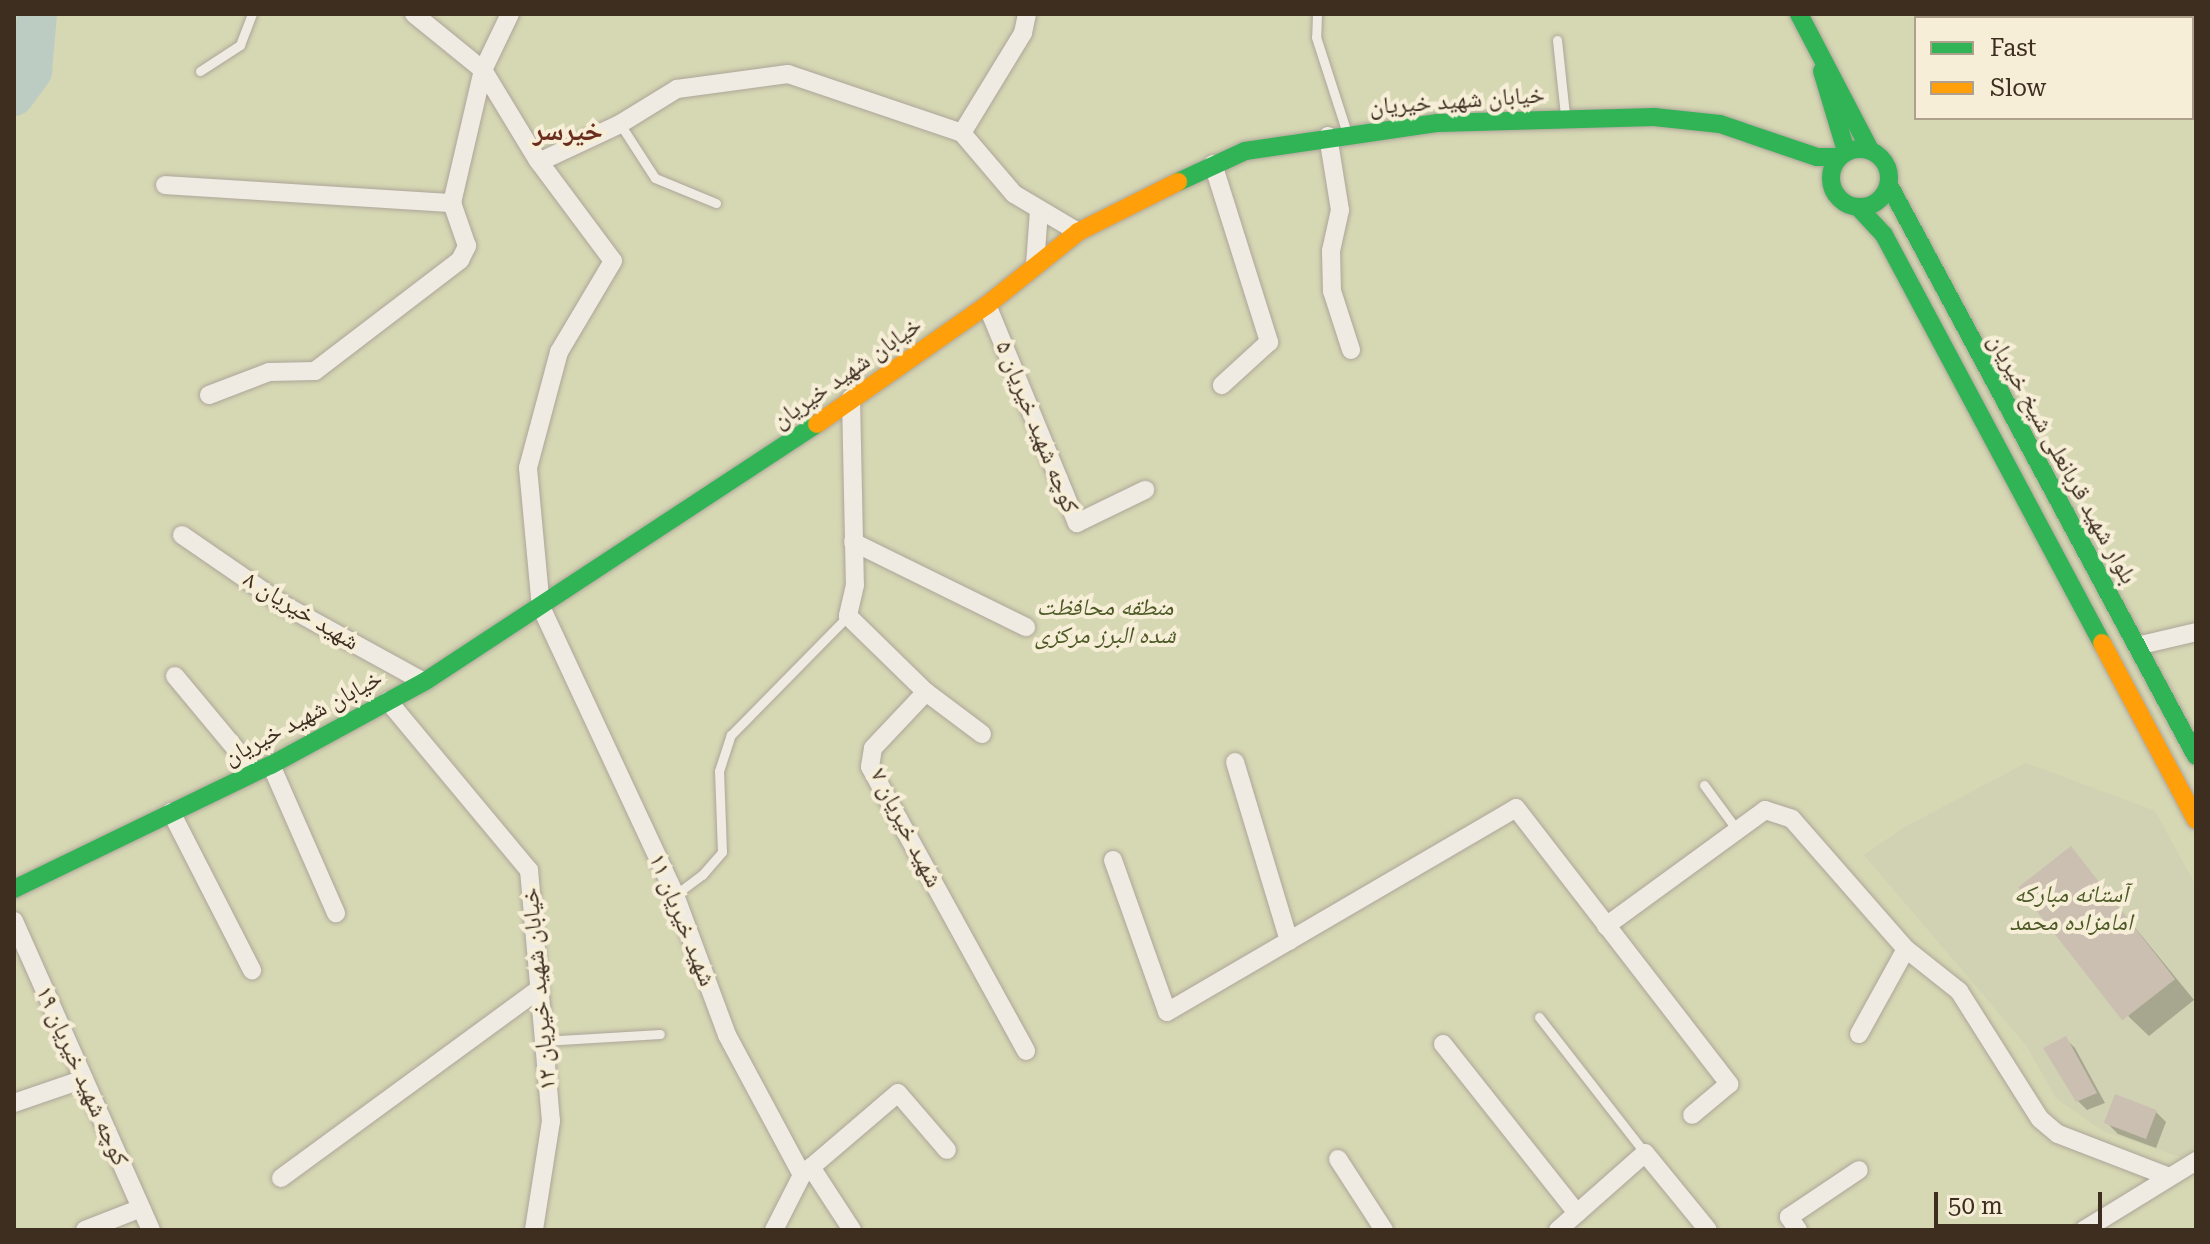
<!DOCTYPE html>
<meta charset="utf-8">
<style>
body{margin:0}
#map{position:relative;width:2210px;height:1244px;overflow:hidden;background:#e7e0d1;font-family:"Roboto Serif","Noto Naskh Arabic",serif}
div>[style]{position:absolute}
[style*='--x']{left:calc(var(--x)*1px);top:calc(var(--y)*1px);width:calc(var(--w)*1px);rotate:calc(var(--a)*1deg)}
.green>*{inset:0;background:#d6d7b3}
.cemetery>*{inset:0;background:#d1d1b3}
.shadow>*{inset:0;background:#0003}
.river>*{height:40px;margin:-20px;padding:0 20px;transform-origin:20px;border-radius:20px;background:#bcccc2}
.building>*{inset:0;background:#cbbfb2;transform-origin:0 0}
.roads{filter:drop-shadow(0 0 2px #ada599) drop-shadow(0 0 2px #ada599)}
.lane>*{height:9px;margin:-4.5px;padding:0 4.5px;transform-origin:4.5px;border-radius:4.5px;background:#efebe3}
.street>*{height:18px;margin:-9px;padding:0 9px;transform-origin:9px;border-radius:9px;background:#efebe3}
.fast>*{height:18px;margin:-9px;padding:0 9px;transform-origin:9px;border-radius:9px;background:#30b455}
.fast>.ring{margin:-9px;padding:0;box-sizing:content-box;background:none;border:18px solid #30b455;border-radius:50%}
.slow>*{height:18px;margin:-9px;padding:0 9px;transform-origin:9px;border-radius:9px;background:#ff9f0a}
span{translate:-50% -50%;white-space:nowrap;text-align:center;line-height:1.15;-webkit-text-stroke:8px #f7eed8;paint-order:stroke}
.street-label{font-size:24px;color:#3d2e20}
.park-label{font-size:24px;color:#4d5a26;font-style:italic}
.quarter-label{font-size:28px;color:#6b2e1e;font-weight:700}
.frame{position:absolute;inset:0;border:16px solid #3d2e20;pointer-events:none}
.legend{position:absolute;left:1914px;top:16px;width:280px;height:104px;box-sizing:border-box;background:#f7eed8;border:2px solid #ada18e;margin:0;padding:10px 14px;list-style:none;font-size:24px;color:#3d2e20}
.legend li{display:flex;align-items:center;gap:16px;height:40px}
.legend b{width:40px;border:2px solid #ada18e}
.scale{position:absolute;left:1934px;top:1192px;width:168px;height:36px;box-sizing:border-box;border:4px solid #3d2e20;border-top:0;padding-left:10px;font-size:24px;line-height:28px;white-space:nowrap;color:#3d2e20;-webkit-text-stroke:6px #f7eed8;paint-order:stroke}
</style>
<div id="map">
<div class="green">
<i style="clip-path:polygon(evenodd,14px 14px,2196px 14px,2196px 1230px,14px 1230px,14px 14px,1916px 18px,2192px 18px,2192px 118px,1916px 118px,1916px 18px)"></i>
</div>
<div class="cemetery">
<i style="clip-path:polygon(2026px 763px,2155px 811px,2196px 886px,2196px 1147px,2180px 1157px,2103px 1131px,2056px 1098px,2026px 1045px,1864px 855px,1905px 827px)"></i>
</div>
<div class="shadow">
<i style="clip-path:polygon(2071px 849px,2194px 1000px,2149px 1036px,2129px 1017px)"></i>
<i style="clip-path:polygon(2065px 1038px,2075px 1048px,2105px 1103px,2087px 1110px,2077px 1100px)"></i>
<i style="clip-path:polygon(2156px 1112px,2166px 1122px,2156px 1148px,2118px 1134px,2108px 1124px)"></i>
</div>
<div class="river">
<i style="--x:14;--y:96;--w:31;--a:-54"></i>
<i style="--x:32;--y:71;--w:57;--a:-85"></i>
</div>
<div class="building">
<i style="left:2071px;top:846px;width:169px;height:67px;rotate:52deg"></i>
<i style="clip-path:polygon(2066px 1036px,2097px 1093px,2076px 1102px,2043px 1048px)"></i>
<i style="left:2115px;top:1094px;width:45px;height:31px;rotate:21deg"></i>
</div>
<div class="roads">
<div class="lane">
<i style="--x:1317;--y:14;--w:23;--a:92"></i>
<i style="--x:1316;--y:37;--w:98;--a:72.1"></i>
<i style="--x:1557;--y:40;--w:75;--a:83.9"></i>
<i style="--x:200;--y:71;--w:48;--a:-33"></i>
<i style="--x:240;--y:45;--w:33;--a:-69"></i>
<i style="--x:620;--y:124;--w:64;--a:57.1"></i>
<i style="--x:655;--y:178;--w:66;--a:22.3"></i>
<i style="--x:1704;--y:785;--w:56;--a:53.7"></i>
<i style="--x:675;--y:895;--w:34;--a:-37"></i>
<i style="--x:702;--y:875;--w:30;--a:-49"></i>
<i style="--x:722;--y:852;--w:81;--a:-92.1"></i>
<i style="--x:719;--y:771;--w:38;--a:-72"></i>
<i style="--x:731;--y:735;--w:167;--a:-45.5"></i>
<i style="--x:1539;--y:1017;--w:172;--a:52.1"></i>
<i style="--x:543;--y:1041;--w:117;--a:-3.4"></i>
</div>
<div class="street">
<i style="--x:414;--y:14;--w:89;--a:39.1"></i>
<i style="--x:483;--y:70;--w:104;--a:58.8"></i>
<i style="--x:537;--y:159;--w:127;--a:53.3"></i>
<i style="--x:613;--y:261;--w:106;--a:120.7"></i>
<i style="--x:559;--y:352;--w:120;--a:105"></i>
<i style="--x:528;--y:468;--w:140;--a:84.7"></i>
<i style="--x:541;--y:607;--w:318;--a:65"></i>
<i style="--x:675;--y:895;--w:149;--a:69.6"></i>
<i style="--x:727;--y:1035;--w:159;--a:61.8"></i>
<i style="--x:802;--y:1175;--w:62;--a:117"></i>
<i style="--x:962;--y:133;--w:117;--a:-58.6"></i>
<i style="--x:1023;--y:33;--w:19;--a:-78"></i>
<i style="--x:1328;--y:136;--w:75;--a:80.8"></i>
<i style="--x:1340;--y:210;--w:42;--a:102.4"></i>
<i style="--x:1331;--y:251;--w:40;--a:88.6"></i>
<i style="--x:1332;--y:291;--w:62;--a:72.1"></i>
<i style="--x:539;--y:162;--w:89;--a:-25.1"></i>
<i style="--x:620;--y:124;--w:67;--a:-31.6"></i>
<i style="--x:677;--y:89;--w:112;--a:-7.7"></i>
<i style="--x:788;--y:74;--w:184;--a:18.7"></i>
<i style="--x:962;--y:133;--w:80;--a:49.6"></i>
<i style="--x:1014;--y:194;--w:74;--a:30.7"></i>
<i style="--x:1213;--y:164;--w:187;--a:72.5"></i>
<i style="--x:1269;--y:342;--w:64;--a:137.5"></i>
<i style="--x:165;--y:185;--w:288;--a:3.6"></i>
<i style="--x:1035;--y:265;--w:54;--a:-85.8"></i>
<i style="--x:987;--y:305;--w:236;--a:67.6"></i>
<i style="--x:1077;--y:523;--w:76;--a:-25.9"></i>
<i style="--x:209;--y:395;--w:64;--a:-21"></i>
<i style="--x:269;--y:372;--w:46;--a:-1.2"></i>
<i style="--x:315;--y:371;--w:183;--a:-37.4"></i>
<i style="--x:460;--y:260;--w:16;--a:-63"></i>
<i style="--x:467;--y:246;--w:46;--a:-109.2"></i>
<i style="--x:452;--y:203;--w:137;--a:-76.9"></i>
<i style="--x:483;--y:70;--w:62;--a:-64.3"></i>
<i style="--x:851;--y:398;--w:187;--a:88.8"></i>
<i style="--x:855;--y:585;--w:32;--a:103"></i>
<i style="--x:848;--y:616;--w:109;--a:44.3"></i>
<i style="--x:926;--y:692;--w:77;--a:133.4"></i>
<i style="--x:873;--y:748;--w:19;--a:99"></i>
<i style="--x:870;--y:767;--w:324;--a:61.2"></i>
<i style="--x:182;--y:535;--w:124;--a:34.5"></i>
<i style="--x:284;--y:605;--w:160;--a:28.8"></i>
<i style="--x:853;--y:542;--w:193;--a:26.2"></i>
<i style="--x:2137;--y:646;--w:61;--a:-13.3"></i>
<i style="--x:175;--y:676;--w:125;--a:50.2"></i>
<i style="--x:926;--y:692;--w:70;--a:36.9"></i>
<i style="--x:388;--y:701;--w:220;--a:50.2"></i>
<i style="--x:529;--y:870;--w:252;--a:85"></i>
<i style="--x:551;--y:1121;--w:110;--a:98.9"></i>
<i style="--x:1235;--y:762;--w:187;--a:73.2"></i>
<i style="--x:271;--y:765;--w:162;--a:66.3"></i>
<i style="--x:171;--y:812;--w:178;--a:62.9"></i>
<i style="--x:1113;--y:860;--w:161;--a:70.4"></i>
<i style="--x:1167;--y:1012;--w:404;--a:-30.3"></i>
<i style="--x:1516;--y:808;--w:349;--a:52.3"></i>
<i style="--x:1729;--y:1084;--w:48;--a:140"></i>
<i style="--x:14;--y:921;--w:338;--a:66.1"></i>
<i style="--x:1606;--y:926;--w:197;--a:-36.1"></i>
<i style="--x:1765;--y:810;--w:28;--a:18"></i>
<i style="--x:1792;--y:819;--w:173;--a:48.8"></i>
<i style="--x:1906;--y:949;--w:68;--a:38.4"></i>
<i style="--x:1959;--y:991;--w:151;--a:57.7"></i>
<i style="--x:2040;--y:1119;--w:23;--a:40"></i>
<i style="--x:2058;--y:1134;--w:117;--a:21.1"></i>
<i style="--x:1859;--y:1034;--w:97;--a:-61.1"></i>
<i style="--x:1443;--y:1044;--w:216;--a:51.6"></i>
<i style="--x:14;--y:1103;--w:74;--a:-18.9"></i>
<i style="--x:1338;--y:1159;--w:85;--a:57.1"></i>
<i style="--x:811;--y:1167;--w:75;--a:56.9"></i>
<i style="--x:802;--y:1175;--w:126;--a:-40.5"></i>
<i style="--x:898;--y:1093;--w:75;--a:49.3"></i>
<i style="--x:281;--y:1178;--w:318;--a:-36.2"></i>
<i style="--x:85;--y:1230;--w:60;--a:-21.4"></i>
<i style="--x:1558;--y:1230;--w:116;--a:-41.5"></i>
<i style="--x:1645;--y:1153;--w:99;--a:50.7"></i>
<i style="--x:1798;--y:1230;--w:16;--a:-125"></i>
<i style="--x:1789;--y:1217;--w:84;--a:-33.9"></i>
<i style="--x:2084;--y:1230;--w:132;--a:-31.6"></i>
</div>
<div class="fast">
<i style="--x:1799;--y:14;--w:153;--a:62.4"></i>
<i style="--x:1822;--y:71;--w:84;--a:73.3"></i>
<i class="ring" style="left:1831px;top:149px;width:40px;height:40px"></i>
<i style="--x:1178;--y:182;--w:74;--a:-24.8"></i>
<i style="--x:1245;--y:151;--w:195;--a:-8.3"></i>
<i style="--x:1438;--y:123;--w:216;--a:-1.6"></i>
<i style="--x:1654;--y:117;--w:66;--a:6.1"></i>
<i style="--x:1720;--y:124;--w:102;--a:18.8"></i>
<i style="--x:1817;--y:157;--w:22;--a:0"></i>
<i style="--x:1889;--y:185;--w:648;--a:61.74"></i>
<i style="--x:1858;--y:207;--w:38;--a:47"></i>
<i style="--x:1884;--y:235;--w:463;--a:61.9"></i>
<i style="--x:14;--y:889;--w:285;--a:-25.8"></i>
<i style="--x:271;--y:765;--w:174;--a:-28.5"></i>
<i style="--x:424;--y:682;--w:470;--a:-33.3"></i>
</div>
<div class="slow">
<i style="--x:817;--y:424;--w:208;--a:-35"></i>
<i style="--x:987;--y:305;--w:117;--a:-38.7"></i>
<i style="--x:1078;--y:232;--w:112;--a:-26.6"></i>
<i style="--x:2102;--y:643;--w:200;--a:62"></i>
</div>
</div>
<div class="street-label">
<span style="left:1457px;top:101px;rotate:-4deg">خیابان شهید خیریان</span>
<span style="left:847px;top:373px;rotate:-35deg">خیابان شهید خیریان</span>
<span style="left:1037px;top:427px;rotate:68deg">کوچه شهید خیریان ۵</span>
<span style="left:2062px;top:459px;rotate:61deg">بلوار شهید قربانعلی شیخ خیریان</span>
<span style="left:301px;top:611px;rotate:31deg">شهید خیریان ۸</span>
<span style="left:303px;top:718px;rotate:-28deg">خیابان شهید خیریان</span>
<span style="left:906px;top:828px;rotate:63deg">شهید خیریان ۷</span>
<span style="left:682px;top:920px;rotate:68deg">شهید خیریان ۱۱</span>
<span style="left:539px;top:989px;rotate:-95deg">خیابان شهید خیریان ۱۲</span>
<span style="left:82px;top:1076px;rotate:66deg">کوچه شهید خیریان ۱۹</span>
</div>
<div class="park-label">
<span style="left:1105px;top:622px">منطقه محافظت<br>شده البرز مرکزی</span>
<span style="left:2071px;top:909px">آستانه مبارکه<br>امامزاده محمد</span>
</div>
<div class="quarter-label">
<span style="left:568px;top:131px">خیرسر</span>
</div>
<div class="frame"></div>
<ul class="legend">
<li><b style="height:10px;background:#30b455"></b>Fast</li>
<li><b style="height:10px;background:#ff9f0a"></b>Slow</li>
</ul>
<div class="scale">50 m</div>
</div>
